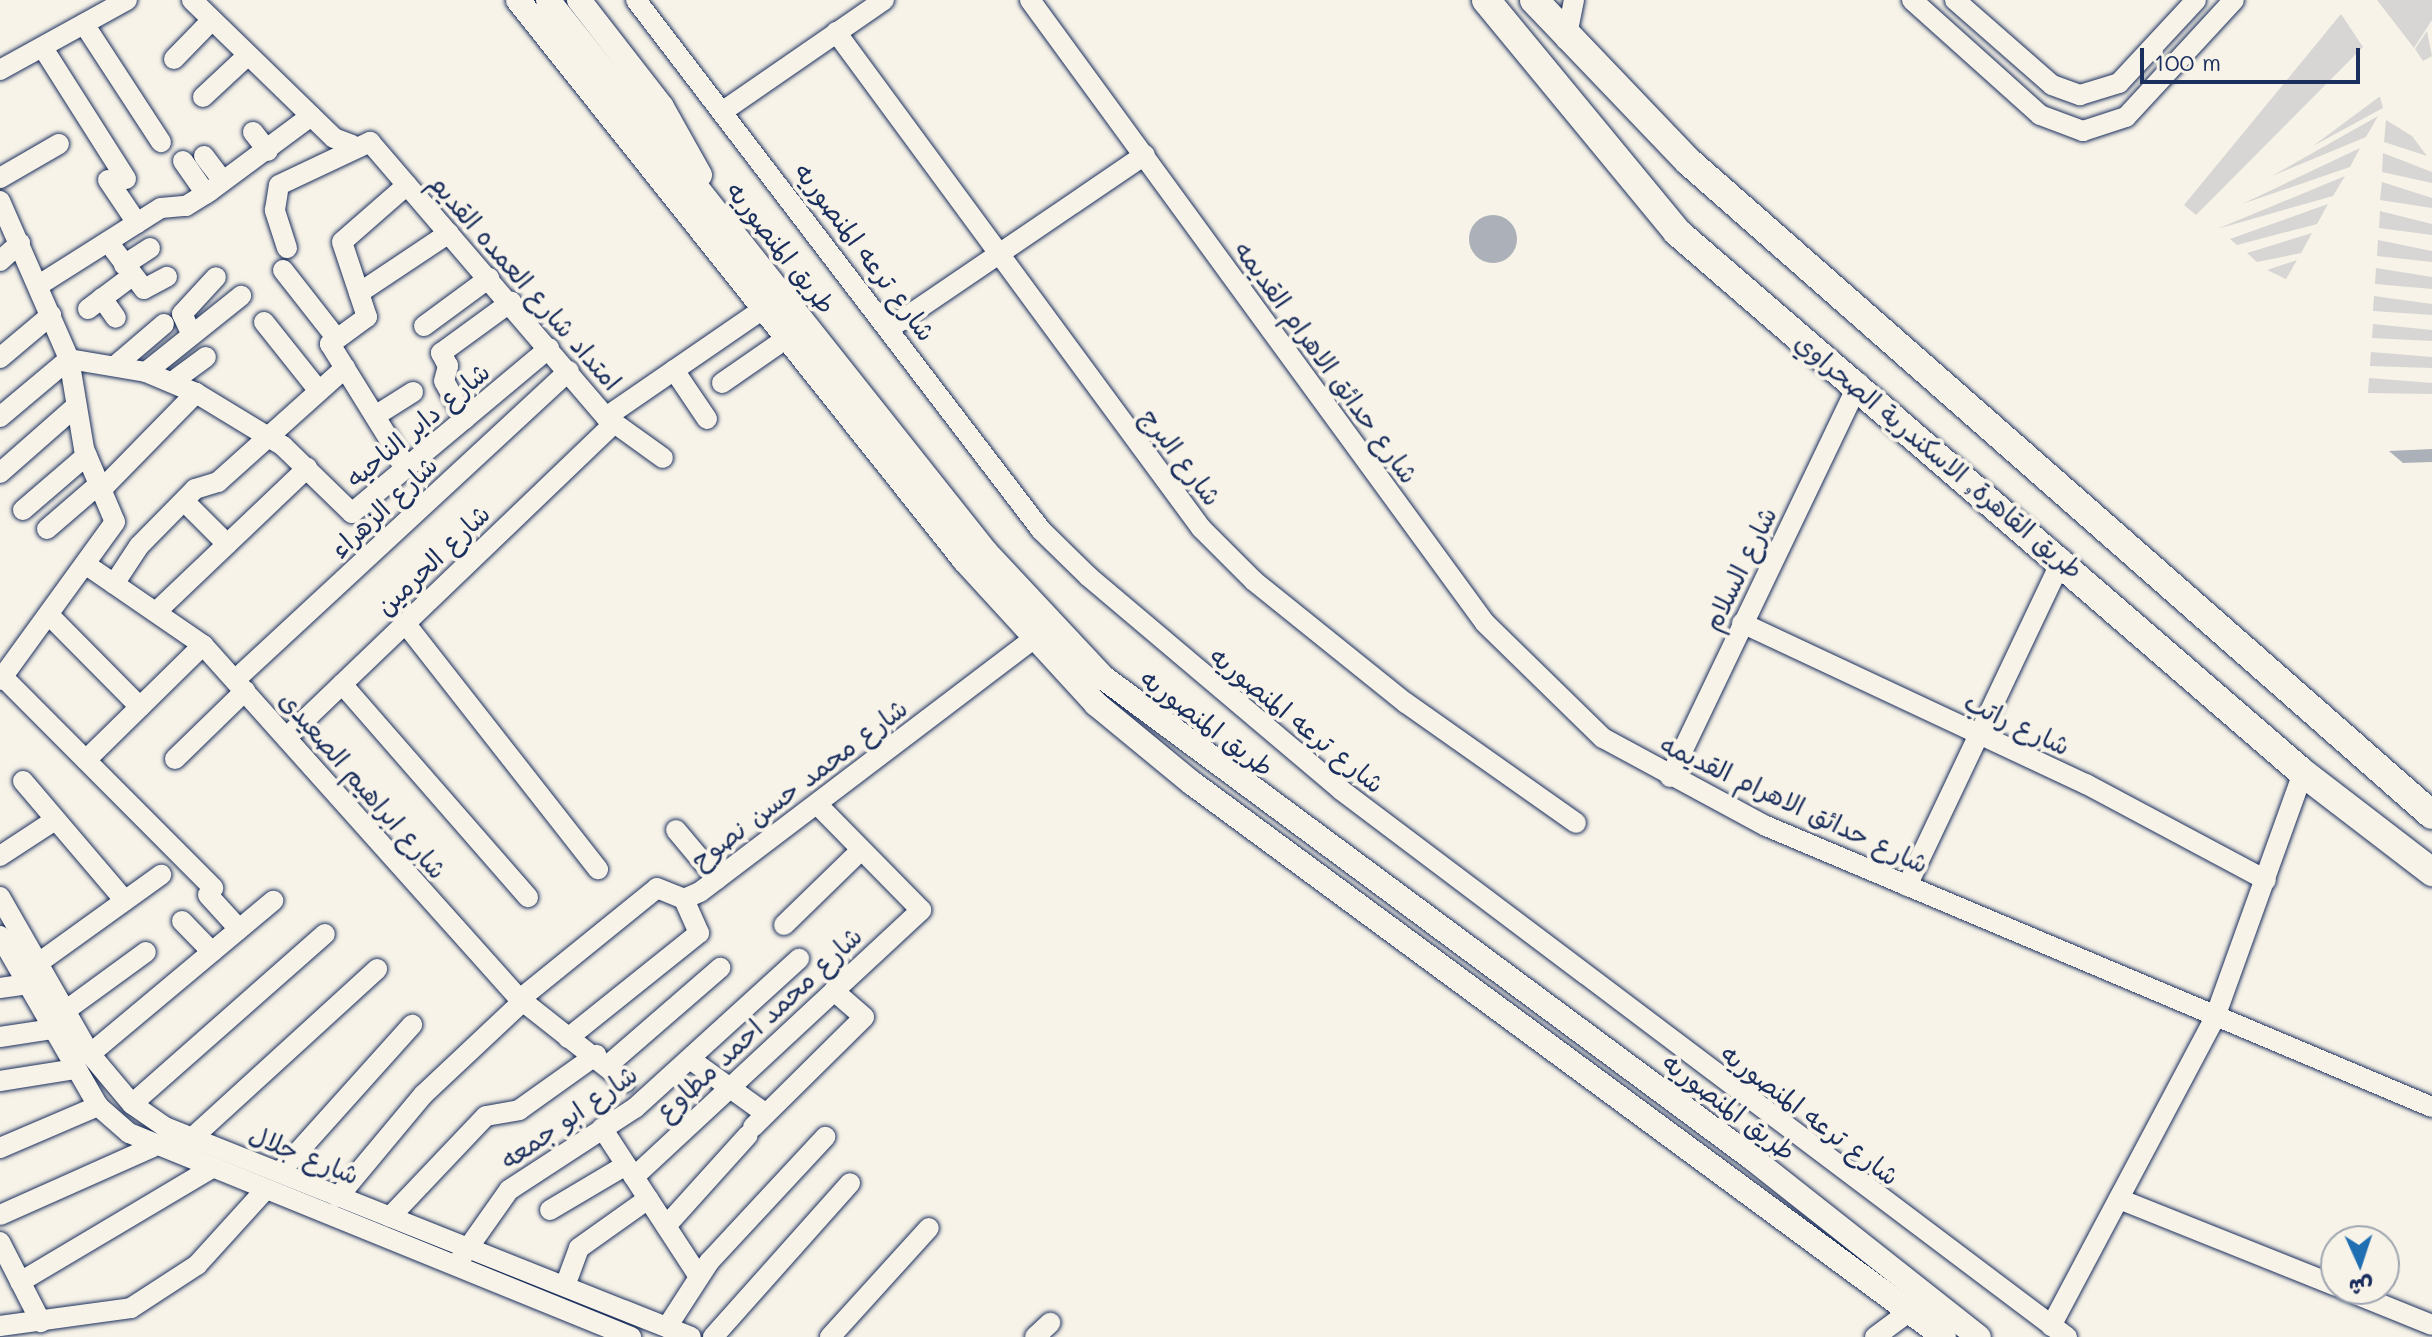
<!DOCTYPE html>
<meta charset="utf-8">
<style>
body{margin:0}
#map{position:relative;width:2432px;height:1337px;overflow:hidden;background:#f7f3e8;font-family:Mali,"Playpen Sans Arabic",sans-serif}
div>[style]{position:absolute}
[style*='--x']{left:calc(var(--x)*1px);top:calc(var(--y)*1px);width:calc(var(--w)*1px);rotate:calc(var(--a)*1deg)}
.green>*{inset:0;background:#d7d6d4}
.water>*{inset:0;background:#acb0b9}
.round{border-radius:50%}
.roads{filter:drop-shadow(0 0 2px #1b2f5e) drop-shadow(0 0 2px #1b2f5e)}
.minor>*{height:20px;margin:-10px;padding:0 10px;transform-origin:10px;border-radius:10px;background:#f7f3e8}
.major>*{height:24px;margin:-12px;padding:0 12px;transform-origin:12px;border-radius:12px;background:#f7f3e8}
.highway>*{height:28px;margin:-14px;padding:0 14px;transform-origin:14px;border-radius:14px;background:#f7f3e8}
span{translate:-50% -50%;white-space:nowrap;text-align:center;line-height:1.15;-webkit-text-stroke:8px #f7f3e8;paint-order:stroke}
.street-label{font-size:26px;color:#1b2f5e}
.north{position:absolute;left:2320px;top:1225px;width:80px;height:80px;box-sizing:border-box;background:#f7f3e8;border:2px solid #9fa5b1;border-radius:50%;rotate:177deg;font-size:22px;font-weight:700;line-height:32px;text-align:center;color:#1b2f5e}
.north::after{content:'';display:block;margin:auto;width:28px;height:36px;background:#1f6fb2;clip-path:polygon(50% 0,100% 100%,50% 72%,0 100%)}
.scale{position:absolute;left:2140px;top:48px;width:220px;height:36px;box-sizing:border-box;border:4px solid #1b2f5e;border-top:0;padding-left:10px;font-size:24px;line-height:28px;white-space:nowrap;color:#1b2f5e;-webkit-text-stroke:6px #f7f3e8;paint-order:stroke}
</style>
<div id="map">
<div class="green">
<i style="clip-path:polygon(2377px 0,2432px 0,2432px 20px,2414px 48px)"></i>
<i style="clip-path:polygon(2341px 14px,2363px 47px,2196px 215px,2184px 205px)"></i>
<i style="clip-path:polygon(2427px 31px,2432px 56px,2423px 61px,2415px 49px)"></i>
<i style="clip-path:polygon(2380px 97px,2383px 108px,2313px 146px,2379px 97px)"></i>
<i style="clip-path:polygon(2378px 116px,2366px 137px,2272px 176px)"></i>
<i style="clip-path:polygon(2386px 120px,2412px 136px,2427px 156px,2384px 142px)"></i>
<i style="clip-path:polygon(2360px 148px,2350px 167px,2242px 204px)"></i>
<i style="clip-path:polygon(2383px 153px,2432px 172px,2432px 183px,2382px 172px)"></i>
<i style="clip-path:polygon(2345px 176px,2333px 196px,2217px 229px)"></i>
<i style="clip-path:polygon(2382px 182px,2432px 198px,2432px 208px,2380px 200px)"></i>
<i style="clip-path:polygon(2328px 204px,2317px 224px,2237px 245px,2230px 239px)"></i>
<i style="clip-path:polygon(2380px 211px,2432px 224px,2432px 235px,2379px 228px)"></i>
<i style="clip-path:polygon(2312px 233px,2301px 253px,2257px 262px,2247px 253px)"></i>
<i style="clip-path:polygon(2378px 240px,2432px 251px,2432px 262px,2377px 256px)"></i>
<i style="clip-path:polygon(2297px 260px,2286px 279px,2267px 270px)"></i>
<i style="clip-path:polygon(2376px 268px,2432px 277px,2432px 289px,2375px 284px)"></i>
<i style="clip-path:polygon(2374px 296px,2432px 304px,2432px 315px,2373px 311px)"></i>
<i style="clip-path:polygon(2373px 324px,2432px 330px,2432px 341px,2372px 338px)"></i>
<i style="clip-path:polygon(2371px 352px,2432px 357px,2432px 368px,2370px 366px)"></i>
<i style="clip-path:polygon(2369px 378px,2432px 383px,2432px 394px,2368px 393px)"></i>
</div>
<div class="water">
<i class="round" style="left:1469px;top:215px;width:48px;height:48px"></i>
<i style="clip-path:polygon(2432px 449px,2432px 462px,2403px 463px,2389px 451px)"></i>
</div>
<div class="roads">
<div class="minor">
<i style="--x:192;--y:0;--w:198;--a:44.2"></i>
<i style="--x:334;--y:138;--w:19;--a:21"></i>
<i style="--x:636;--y:0;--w:667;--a:52.61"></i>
<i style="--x:1041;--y:530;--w:66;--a:44.4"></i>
<i style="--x:1088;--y:576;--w:331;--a:40.2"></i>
<i style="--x:1341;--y:790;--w:909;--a:37"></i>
<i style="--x:1030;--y:0;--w:771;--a:53.86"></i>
<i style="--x:1485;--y:623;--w:165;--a:44.3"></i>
<i style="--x:1603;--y:738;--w:185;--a:28.4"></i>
<i style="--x:1766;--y:826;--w:723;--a:22.88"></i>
<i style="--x:1912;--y:0;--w:172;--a:41.9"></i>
<i style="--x:2040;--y:115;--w:46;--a:20.4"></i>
<i style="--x:2083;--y:131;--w:45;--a:-18"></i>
<i style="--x:2126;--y:117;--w:159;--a:-47.3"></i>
<i style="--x:1955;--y:0;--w:129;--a:41.2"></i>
<i style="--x:2052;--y:85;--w:30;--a:20"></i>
<i style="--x:2080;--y:95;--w:41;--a:-17.1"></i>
<i style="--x:2119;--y:83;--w:113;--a:-47.1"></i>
<i style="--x:84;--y:24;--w:141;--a:56.9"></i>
<i style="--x:836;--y:32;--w:616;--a:53.65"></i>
<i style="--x:1201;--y:528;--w:75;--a:45"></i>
<i style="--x:1254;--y:581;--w:195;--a:38.8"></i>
<i style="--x:1406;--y:703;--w:208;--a:35.2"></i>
<i style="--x:1566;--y:40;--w:41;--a:-78.7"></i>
<i style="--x:43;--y:48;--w:155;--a:57.6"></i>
<i style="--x:174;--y:59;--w:53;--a:-45.8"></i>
<i style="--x:0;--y:70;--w:145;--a:-28.9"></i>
<i style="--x:203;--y:97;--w:60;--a:-43"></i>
<i style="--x:726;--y:109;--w:192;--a:-34.6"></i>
<i style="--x:253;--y:132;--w:24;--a:52"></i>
<i style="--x:204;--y:156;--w:31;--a:53"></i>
<i style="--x:183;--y:161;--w:40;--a:55.1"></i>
<i style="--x:0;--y:178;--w:68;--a:-30"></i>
<i style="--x:108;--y:180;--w:52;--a:56"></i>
<i style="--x:407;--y:185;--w:86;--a:138.8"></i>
<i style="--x:342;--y:242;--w:79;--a:71.6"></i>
<i style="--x:367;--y:317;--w:46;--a:143.9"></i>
<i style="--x:330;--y:344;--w:146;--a:58.2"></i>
<i style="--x:0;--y:201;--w:172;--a:66.4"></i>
<i style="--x:69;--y:359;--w:91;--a:80.5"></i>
<i style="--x:84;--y:449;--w:79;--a:67"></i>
<i style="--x:115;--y:522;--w:195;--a:126"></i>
<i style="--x:108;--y:242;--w:59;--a:52.5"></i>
<i style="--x:144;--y:289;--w:26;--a:-28"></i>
<i style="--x:287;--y:248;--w:40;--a:-108"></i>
<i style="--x:275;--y:210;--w:25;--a:-81"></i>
<i style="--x:279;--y:185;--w:101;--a:-25.3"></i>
<i style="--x:370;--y:142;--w:362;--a:49.4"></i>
<i style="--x:606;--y:417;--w:70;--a:35.7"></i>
<i style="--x:0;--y:261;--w:27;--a:-42"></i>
<i style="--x:124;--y:265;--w:31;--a:-33"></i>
<i style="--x:283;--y:270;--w:83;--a:51.9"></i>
<i style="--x:39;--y:285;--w:144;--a:-32.3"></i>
<i style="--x:161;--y:208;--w:25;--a:-5"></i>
<i style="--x:186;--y:206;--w:28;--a:-32"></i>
<i style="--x:210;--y:191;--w:126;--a:-36.6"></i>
<i style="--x:359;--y:293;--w:108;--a:-33.7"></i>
<i style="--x:102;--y:298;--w:24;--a:55"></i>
<i style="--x:88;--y:309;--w:55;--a:-36.9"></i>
<i style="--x:264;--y:322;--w:87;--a:51.5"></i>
<i style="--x:424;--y:326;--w:81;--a:-36.4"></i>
<i style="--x:890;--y:328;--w:308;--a:-34.2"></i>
<i style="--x:191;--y:333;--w:21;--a:-115"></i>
<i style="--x:182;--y:314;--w:50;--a:-47.4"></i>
<i style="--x:0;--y:358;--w:67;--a:-40.1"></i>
<i style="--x:69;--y:359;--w:78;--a:9.6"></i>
<i style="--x:146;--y:372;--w:54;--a:22.8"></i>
<i style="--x:196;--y:393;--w:102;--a:31.3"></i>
<i style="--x:283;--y:446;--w:96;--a:44.2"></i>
<i style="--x:352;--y:513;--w:257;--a:-39.9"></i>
<i style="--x:116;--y:365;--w:63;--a:-40.5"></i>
<i style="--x:674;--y:370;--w:59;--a:56"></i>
<i style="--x:146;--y:372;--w:122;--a:-38.7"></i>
<i style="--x:172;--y:382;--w:42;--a:-36.3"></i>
<i style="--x:722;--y:383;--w:79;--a:-34.7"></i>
<i style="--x:375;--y:416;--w:45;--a:-32.3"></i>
<i style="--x:0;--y:417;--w:90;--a:-40"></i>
<i style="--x:606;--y:417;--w:191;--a:-34.5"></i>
<i style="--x:465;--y:419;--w:43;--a:-118.9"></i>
<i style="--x:444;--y:381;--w:16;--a:-75"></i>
<i style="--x:448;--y:366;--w:15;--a:-118"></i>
<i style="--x:441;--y:353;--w:87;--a:-36.1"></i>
<i style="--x:0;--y:473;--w:98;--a:-41.3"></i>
<i style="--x:101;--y:490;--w:136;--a:-45.6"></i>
<i style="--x:184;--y:501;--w:61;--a:45"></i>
<i style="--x:23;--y:510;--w:84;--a:-40.7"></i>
<i style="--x:47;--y:529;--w:67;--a:-40.8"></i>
<i style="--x:88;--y:566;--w:140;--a:34.5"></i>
<i style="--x:203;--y:645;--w:475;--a:48.2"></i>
<i style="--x:520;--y:999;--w:134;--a:38.3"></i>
<i style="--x:114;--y:584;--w:45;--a:-56.7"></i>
<i style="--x:139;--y:546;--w:80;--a:-45.5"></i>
<i style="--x:195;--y:489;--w:24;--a:-17"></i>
<i style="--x:218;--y:482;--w:171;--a:-41.9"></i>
<i style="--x:156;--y:612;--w:209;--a:-43.6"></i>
<i style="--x:50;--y:616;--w:128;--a:45.3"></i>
<i style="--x:405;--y:623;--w:313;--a:51.9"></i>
<i style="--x:1742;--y:623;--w:380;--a:25.1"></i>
<i style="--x:2086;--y:784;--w:204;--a:28.1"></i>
<i style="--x:3;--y:677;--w:298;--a:45.1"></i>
<i style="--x:235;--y:680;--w:455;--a:-42.8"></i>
<i style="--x:342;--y:684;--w:283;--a:48.9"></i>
<i style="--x:288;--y:736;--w:452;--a:-43.8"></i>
<i style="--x:175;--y:759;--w:98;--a:-44.2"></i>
<i style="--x:86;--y:760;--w:164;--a:-44.5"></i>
<i style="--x:1670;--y:777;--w:437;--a:-64.4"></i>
<i style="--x:23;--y:781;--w:157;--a:49.6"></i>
<i style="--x:676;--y:830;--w:64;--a:50.1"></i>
<i style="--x:0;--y:856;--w:66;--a:-33.2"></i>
<i style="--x:1907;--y:886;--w:362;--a:-64.6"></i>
<i style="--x:208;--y:895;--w:46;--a:47.6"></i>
<i style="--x:0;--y:897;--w:181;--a:60.2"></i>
<i style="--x:90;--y:1054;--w:65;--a:50"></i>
<i style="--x:132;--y:1104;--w:40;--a:34.9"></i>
<i style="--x:165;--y:1127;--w:566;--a:21.76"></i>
<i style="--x:182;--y:921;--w:43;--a:45.9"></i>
<i style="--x:784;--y:925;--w:106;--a:-44.2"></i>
<i style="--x:0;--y:936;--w:196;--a:60"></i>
<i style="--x:98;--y:1106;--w:41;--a:41.1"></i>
<i style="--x:129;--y:1133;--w:542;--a:22.12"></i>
<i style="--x:37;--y:964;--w:153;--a:-35.7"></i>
<i style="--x:0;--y:988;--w:27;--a:-8"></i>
<i style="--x:520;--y:999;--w:176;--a:-39"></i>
<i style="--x:657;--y:888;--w:29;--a:22"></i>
<i style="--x:684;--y:899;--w:17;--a:-24"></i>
<i style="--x:700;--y:892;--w:417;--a:-37.2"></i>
<i style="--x:65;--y:1011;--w:100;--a:-36.1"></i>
<i style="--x:0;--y:1037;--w:54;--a:-8.6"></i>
<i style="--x:568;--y:1038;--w:168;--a:-38.7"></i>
<i style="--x:699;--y:933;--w:37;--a:-114"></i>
<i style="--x:90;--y:1054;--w:239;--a:-39.9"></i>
<i style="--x:690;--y:1059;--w:92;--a:35.8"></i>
<i style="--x:607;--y:1066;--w:150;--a:-40.9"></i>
<i style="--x:0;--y:1081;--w:77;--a:-9"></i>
<i style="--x:132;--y:1104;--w:257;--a:-41.4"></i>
<i style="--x:753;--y:1127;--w:156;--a:-44.7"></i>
<i style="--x:864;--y:1017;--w:40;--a:-139"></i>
<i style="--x:602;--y:1128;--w:176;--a:56.9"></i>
<i style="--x:191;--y:1139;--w:252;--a:-42.4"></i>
<i style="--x:0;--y:1148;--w:107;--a:-23.2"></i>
<i style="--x:280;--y:1172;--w:198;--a:-48.1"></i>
<i style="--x:634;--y:1177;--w:392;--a:-42.9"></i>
<i style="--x:921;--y:910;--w:148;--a:-134.5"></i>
<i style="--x:338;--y:1197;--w:133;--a:-50.2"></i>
<i style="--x:423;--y:1095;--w:136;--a:-43.2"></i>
<i style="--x:2119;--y:1199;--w:234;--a:21.8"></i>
<i style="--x:550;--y:1210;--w:88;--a:-30.6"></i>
<i style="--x:0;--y:1215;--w:167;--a:-24"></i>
<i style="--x:390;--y:1217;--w:139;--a:-46.5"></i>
<i style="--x:486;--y:1116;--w:34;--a:-10"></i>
<i style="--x:519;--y:1110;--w:95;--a:-35.5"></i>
<i style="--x:666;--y:1226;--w:122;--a:-48"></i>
<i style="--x:0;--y:1242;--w:90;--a:62.9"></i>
<i style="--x:461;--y:1258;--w:83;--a:-54.8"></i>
<i style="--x:509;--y:1190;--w:150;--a:-33.1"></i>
<i style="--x:635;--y:1108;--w:222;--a:-42.3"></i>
<i style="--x:20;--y:1282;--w:220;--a:-30.7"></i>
<i style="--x:565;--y:1286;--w:40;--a:-69.8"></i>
<i style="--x:579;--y:1248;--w:85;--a:-35.4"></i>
<i style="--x:2343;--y:1289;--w:96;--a:22"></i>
<i style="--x:0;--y:1326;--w:132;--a:-7.8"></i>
<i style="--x:131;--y:1308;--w:79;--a:-33.1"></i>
<i style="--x:197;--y:1265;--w:100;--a:-47.8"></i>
<i style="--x:2051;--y:1326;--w:347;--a:-62"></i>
<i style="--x:2214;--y:1020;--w:263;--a:-70.2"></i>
<i style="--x:667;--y:1327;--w:77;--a:-57.1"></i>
<i style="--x:709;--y:1262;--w:171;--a:-47.1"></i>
<i style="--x:713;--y:1337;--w:206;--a:-48.3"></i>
<i style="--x:830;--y:1337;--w:147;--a:-47.8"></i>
<i style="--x:1035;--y:1337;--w:21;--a:-43"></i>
<i style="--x:1875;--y:1337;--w:44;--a:-36.6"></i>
</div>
<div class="major">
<i style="--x:518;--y:0;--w:717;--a:51.45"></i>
<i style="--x:965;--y:561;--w:194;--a:47.5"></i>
<i style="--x:1096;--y:704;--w:124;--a:39.5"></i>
<i style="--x:1192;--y:783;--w:934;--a:36.38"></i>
<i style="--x:548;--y:0;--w:705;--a:51.57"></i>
<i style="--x:986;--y:552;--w:173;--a:46.9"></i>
<i style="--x:1104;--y:678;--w:806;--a:36.53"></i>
<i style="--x:1752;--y:1158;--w:289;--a:38.3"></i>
<i style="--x:579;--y:0;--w:135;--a:52.2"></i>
<i style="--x:662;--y:107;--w:78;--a:60.8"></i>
</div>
<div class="highway">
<i style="--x:1486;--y:0;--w:301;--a:50.5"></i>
<i style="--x:1677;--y:232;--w:827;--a:40.83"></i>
<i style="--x:2303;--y:773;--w:163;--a:37.5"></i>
<i style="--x:1534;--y:0;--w:224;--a:46.3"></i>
<i style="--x:1689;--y:162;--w:989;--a:41.31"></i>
</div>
</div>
<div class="street-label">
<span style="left:781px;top:248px;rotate:52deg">طريق المنصوريه</span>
<span style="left:865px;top:252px;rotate:53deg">شارع ترعه المنصوريه</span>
<span style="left:525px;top:282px;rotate:49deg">امتداد شارع العمده القديم</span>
<span style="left:1326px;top:362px;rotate:54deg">شارع حدائق الاهرام القديمه</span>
<span style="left:418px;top:425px;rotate:-40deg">شارع داير الناحيه</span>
<span style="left:1939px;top:456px;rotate:40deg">طريق القاهرة, الاسكندرية الصحراوي</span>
<span style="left:1181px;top:457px;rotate:53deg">شارع البرج</span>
<span style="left:384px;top:507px;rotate:-43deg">شارع الزهراء</span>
<span style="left:433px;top:560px;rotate:-44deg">شارع الحرمين</span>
<span style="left:1740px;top:569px;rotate:-64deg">شارع السلام</span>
<span style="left:1297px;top:720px;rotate:39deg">شارع ترعه المنصوريه</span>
<span style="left:1207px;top:723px;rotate:37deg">طريق المنصوريه</span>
<span style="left:2017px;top:724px;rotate:25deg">شارع راتب</span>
<span style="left:799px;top:784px;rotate:-37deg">شارع محمد حسن نصوح</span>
<span style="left:363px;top:785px;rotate:49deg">شارع ابراهيم الصعيدى</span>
<span style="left:1794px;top:804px;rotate:25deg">شارع حدائق الاهرام القديمه</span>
<span style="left:759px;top:1024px;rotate:-43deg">شارع محمد احمد مطاوع</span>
<span style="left:1729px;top:1107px;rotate:37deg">طريق المنصوريه</span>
<span style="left:1810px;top:1115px;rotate:37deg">شارع ترعه المنصوريه</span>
<span style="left:569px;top:1117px;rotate:-35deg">شارع ابو جمعه</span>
<span style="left:304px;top:1155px;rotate:22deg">شارع جلال</span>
</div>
<div class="north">ش</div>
<div class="scale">100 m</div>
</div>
